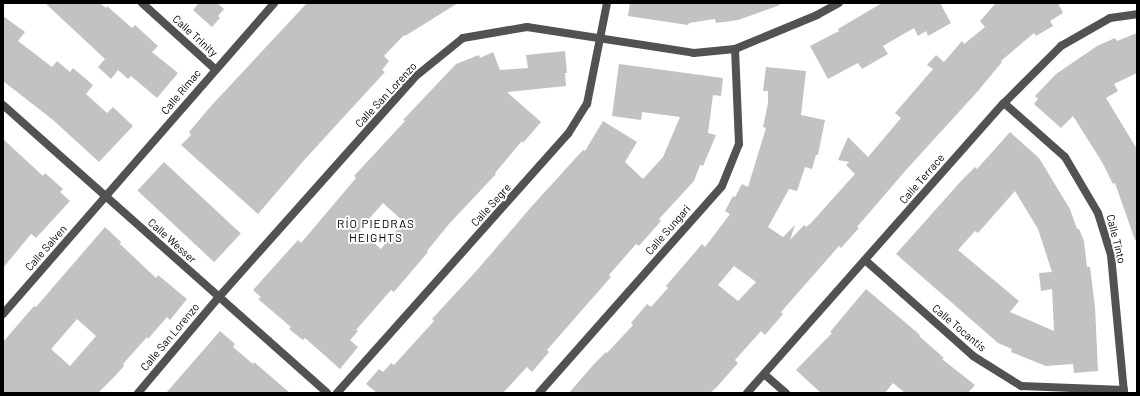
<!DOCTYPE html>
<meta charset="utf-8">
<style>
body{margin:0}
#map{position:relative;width:1140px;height:396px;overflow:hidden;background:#fff;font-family:Barlow,sans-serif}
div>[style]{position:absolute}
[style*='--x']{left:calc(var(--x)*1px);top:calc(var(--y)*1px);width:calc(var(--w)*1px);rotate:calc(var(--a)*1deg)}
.building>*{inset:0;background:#c2c2c2;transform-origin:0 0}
.minor>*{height:8px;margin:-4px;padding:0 4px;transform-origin:4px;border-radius:4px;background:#525252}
span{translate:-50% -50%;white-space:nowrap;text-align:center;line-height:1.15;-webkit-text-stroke:4px #fff;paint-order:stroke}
.street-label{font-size:11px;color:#000}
.neighbourhood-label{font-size:12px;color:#000;letter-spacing:1px}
.frame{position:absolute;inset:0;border:4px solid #000;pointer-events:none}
</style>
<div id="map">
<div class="building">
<i style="clip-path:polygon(45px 3px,100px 3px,106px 8px,107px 6px,132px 28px,135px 25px,158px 46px,152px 52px,178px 73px,157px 98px,131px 76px,128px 79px,118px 70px,111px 79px,98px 67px,105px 59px)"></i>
<i style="clip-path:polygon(199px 3px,217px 3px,224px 9px,218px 16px,220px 18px,212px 27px,193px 10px)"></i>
<i style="clip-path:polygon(307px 3px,458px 3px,405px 36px,404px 35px,384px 56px,389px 61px,382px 70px,385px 72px,306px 158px,258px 214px,181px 145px,191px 135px,189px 132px,211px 106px)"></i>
<i style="clip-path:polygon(630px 3px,779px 3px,780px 5px,738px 20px,716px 23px,715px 19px,689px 23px,688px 25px,628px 16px)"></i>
<i style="clip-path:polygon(882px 3px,940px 3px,951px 23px,928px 36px,926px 31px,918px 36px,914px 28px,883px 46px,888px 54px,862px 69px,858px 63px,828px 79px,810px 46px,839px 31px,838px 29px)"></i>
<i style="clip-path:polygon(evenodd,996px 3px,1058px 3px,1063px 13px,1050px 21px,1053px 26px,1036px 36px,1034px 33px,1001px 61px,1002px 62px,978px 91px,906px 170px,857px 227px,859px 228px,841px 248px,839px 246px,781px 312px,783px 314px,765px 335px,761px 331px,735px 360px,738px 363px,716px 388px,710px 393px,569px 393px,594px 364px,606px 352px,607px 353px,633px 325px,631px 323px,647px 304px,651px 307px,668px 288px,666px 286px,702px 244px,705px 247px,730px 214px,725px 211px,733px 196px,735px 197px,742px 184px,748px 187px,766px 128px,763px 127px,768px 103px,768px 91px,763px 91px,766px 67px,806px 71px,801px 115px,825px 120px,818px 155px,816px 155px,812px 169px,805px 167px,797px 191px,789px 189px,768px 227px,783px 237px,795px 225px,790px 240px,804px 225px,806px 227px,811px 223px,855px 174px,846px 165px,849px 162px,838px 160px,848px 137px,868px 157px,901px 118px,895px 113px,933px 69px,927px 65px,936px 55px,944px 62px,962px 41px,964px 44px,985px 27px,980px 21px,996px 3px,734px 266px,756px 282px,738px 301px,718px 285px,734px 266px)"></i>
<i style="clip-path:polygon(3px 16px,25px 32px,18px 41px,52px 67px,57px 61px,70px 72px,73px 68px,93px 85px,86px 94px,107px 113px,113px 107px,133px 126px,99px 162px,53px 120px,3px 81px)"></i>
<i style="clip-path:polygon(1137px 33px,1137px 73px,1114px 84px,1118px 91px,1106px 98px,1137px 149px,1137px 239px,1135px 240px,1115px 183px,1113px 184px,1102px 162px,1073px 116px,1061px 128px,1034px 104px,1038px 99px,1035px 96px,1056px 74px,1097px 46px,1115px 38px,1117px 41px)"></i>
<i style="clip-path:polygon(evenodd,565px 51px,567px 73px,565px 73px,566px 86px,507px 92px,541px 122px,523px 143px,522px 141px,495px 173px,496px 174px,449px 224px,427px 251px,428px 252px,394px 292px,391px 290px,356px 330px,358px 331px,350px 340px,358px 347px,340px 369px,305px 338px,303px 340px,289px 329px,291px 327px,258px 299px,261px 297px,253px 290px,298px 240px,301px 243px,356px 178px,354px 176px,405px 121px,403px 120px,456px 64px,479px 55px,480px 58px,493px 52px,500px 70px,528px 68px,526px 55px,565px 51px,383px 203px,404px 222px,381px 249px,359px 230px,383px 203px)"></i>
<i style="clip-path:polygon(619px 64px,723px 78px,721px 96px,713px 95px,708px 133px,716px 135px,703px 166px,700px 165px,694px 181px,659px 219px,661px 221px,639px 246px,636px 244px,609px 275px,611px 277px,547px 350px,549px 352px,532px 372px,527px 367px,503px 393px,377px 393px,366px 384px,379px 369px,383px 372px,391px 363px,394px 365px,434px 321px,432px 319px,478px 269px,532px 206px,583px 150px,585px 151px,603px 121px,637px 142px,625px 162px,643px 179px,663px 157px,680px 117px,642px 112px,641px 120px,612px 116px)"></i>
<i style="clip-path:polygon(evenodd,1010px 132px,1039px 158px,1070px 209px,1077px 229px,1079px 229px,1084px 241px,1087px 267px,1090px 267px,1095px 307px,1098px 371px,1074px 373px,1073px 364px,1046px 366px,1011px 352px,1012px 349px,998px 343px,896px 254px,961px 181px,975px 167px,977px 169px,1010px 132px,1015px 191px,1038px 229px,1052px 272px,1039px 273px,1041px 291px,1052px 289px,1054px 331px,1010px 312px,1019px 301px,958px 250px,975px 231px,978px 233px,1015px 191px)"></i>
<i style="clip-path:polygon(3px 139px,43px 176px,45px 173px,63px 189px,60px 192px,70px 201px,36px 238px,31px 234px,3px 268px)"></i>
<i style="left:164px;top:162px;width:105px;height:39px;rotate:43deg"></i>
<i style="clip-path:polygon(evenodd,105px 227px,121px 242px,120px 244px,156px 278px,158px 275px,187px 299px,170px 320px,167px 317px,148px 339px,147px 337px,123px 364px,124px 366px,115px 376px,98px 393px,3px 393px,3px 342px,34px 306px,36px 307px,105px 227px,77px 319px,96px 336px,70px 366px,52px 350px,52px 348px,77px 319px)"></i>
<i style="clip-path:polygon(866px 289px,920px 335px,919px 336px,944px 358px,942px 359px,975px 385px,968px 393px,905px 393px,893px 383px,885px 393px,821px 393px,796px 370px,832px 333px,830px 332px)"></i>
<i style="clip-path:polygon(220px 331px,235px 344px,233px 347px,253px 364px,254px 362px,290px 393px,166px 393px)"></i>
</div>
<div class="minor">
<i style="--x:142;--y:3;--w:98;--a:42.1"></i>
<i style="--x:1004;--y:103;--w:81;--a:41.5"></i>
<i style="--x:1065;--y:157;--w:65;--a:59.5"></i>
<i style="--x:1098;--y:213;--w:44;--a:72.8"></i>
<i style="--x:1111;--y:255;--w:139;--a:84.6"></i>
<i style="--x:3;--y:105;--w:433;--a:41.6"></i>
<i style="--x:865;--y:260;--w:144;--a:41.6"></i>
<i style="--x:973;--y:356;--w:57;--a:32"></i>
<i style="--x:1021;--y:386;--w:103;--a:2.2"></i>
<i style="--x:3;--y:314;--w:413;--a:-48.9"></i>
<i style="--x:764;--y:374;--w:29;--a:41"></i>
<i style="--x:138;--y:393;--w:124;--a:-49.9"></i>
<i style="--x:218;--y:298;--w:297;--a:-48.3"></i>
<i style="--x:416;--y:76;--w:60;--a:-39"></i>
<i style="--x:463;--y:38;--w:65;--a:-9.8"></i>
<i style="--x:527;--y:27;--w:169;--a:8.8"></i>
<i style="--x:694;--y:53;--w:41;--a:-5.6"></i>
<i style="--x:735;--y:49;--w:89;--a:-22.5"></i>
<i style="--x:817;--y:15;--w:25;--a:-29"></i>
<i style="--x:337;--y:393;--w:347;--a:-48.3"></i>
<i style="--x:568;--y:134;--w:36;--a:-58"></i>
<i style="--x:587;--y:104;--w:103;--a:-78.8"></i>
<i style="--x:539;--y:393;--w:276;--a:-48.5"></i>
<i style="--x:722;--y:186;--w:45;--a:-68"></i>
<i style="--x:739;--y:144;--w:95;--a:-92.4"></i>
<i style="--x:747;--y:393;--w:387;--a:-48.5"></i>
<i style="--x:1004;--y:103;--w:81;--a:-45"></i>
<i style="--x:1061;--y:46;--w:56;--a:-29.7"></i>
<i style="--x:1110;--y:18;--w:27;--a:-8"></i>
</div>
<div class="street-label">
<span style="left:195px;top:36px;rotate:42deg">Calle Trinity</span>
<span style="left:181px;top:92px;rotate:-50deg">Calle Rímac</span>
<span style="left:386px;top:95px;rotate:-47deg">Calle San Lorenzo</span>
<span style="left:922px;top:179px;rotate:-49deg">Calle Terrace</span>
<span style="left:491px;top:205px;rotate:-48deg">Calle Segre</span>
<span style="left:668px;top:230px;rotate:-49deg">Calle Sungari</span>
<span style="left:1116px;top:239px;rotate:76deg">Calle Tinto</span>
<span style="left:172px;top:241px;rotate:42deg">Calle Wesser</span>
<span style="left:46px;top:248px;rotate:-49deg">Calle Salven</span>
<span style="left:959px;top:328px;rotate:40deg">Calle Tocantis</span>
<span style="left:170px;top:337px;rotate:-50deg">Calle San Lorenzo</span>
</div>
<div class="neighbourhood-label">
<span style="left:376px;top:231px">RÍO PIEDRAS<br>HEIGHTS</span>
</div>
<div class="frame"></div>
</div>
